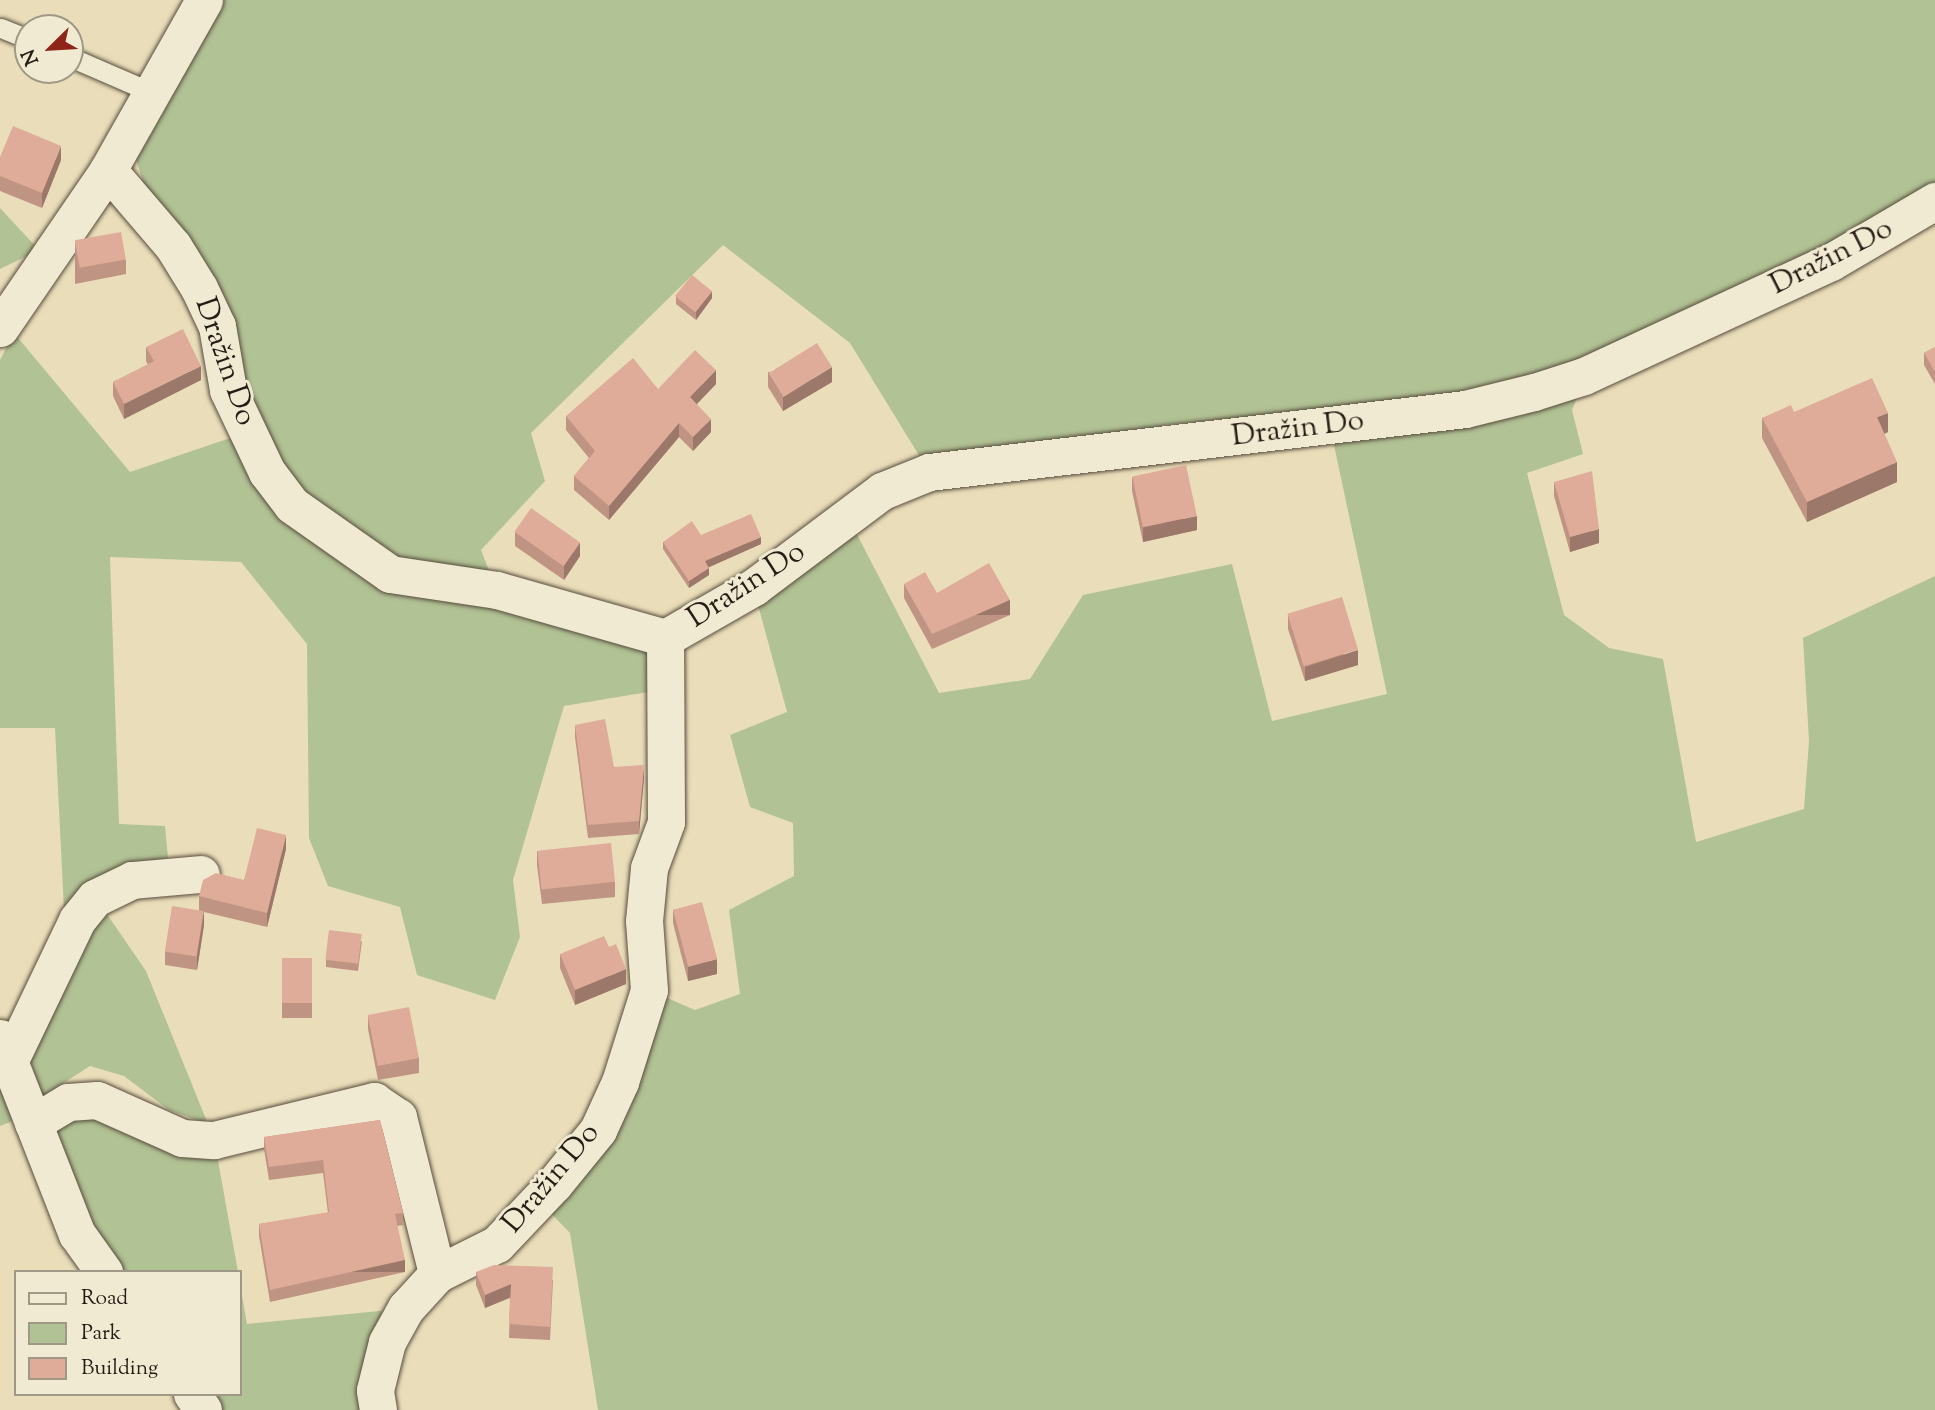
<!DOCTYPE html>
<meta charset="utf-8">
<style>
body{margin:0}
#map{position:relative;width:1935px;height:1410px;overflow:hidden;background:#eadeba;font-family:"Sorts Mill Goudy",serif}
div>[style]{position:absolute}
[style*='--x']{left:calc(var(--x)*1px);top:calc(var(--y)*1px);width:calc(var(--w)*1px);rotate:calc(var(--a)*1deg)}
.green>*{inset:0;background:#b1c294}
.roads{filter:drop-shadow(0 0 2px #584c3e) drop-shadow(0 0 2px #584c3e)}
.lane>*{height:19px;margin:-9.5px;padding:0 9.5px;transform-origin:9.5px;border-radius:9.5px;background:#f1ead2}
.street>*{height:37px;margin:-18.5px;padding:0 18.5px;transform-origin:18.5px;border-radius:18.5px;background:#f1ead2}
.wall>*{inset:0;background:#bf9483;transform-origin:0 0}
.shaded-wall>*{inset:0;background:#9b786a;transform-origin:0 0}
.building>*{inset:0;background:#deac98;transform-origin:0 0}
span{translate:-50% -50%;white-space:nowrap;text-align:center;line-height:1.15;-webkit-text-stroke:6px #f1ead2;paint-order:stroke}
.street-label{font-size:30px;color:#271c15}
.legend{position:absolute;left:14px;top:1270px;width:228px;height:126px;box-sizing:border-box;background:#f1ead2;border:2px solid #a09886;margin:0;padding:9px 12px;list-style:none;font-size:21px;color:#271c15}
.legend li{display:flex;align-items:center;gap:14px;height:35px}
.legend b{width:35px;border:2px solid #a09886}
.north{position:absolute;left:14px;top:14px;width:70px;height:70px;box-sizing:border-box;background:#f1ead2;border:2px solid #a09886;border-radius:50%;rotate:246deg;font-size:19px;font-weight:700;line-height:28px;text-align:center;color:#271c15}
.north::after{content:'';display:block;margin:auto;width:24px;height:32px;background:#8f2418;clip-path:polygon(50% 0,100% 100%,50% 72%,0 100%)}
</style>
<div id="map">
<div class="green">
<i style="clip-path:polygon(222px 0,1935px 0,1935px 192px,1892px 221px,1498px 394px,1163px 425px,1126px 438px,928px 470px,850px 343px,723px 245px,531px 433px,545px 481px,481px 550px,495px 586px,390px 571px,295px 501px,147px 194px,132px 147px)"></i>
<i style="clip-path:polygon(0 208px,39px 250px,0 269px)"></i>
<i style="clip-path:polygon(14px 333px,130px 472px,242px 434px,338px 543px,661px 640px,660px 690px,564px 706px,513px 880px,520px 937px,495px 1000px,417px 975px,400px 907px,328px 886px,309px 838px,307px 644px,241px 562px,110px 557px,119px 824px,165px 826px,168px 858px,105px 875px,64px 910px,55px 728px,0 728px,0 360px)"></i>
<i style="clip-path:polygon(1584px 380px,1572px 410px,1583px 454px,1527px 473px,1564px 615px,1609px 648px,1663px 659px,1696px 842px,1804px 809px,1809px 741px,1803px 638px,1935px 576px,1935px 1410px,598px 1410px,570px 1233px,541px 1203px,665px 997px,695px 1010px,740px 994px,729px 910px,794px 876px,793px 823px,750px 807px,730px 735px,787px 712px,754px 590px,849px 519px,939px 693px,1030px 679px,1083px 595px,1232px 564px,1272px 721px,1387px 694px,1331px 431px)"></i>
<i style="clip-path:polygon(102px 907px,146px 971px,208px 1124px,169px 1110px,124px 1076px,90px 1066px,42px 1097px,25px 1059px)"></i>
<i style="clip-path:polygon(0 1086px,15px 1120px,0 1126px)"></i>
<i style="clip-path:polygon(84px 1113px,217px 1155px,238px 1272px,121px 1272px,83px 1218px,54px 1126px)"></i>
<i style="clip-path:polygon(240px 1284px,247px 1324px,390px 1310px,370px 1410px,213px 1410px,204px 1394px,240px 1394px)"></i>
</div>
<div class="roads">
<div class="lane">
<i style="--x:1;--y:28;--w:29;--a:22"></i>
<i style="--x:70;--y:57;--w:90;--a:23.4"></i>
</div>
<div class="street">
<i style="--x:108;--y:170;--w:100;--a:49.5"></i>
<i style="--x:173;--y:246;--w:49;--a:58.2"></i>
<i style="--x:199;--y:288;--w:42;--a:64.7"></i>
<i style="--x:217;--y:326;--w:65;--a:80.2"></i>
<i style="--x:228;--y:390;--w:91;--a:64.6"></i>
<i style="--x:267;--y:472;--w:41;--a:52.9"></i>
<i style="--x:292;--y:505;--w:120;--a:35.1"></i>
<i style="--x:390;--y:574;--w:108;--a:8.5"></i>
<i style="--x:497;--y:590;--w:175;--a:15.9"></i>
<i style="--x:0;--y:328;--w:191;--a:-55.6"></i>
<i style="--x:108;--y:170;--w:195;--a:-60.5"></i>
<i style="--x:0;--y:1038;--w:211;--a:68.6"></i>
<i style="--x:77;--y:1234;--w:47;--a:54.6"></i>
<i style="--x:10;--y:1060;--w:155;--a:-64.4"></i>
<i style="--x:77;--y:920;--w:28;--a:-51"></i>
<i style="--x:95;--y:898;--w:41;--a:-25.9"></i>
<i style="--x:132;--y:880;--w:69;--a:-5"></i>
<i style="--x:33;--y:1123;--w:41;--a:-31"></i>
<i style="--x:68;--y:1102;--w:29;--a:-4"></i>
<i style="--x:97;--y:1100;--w:93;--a:24.1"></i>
<i style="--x:182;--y:1138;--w:32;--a:4"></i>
<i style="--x:214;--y:1140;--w:165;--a:-13.7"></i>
<i style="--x:374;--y:1101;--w:29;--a:34"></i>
<i style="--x:398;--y:1117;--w:162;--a:76"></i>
<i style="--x:192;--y:1394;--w:19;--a:55"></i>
<i style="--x:378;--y:1410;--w:20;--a:-99"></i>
<i style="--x:375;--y:1390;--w:49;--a:-76"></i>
<i style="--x:387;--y:1342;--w:39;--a:-61"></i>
<i style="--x:406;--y:1308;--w:46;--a:-47.6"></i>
<i style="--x:437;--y:1274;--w:67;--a:-26.6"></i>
<i style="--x:497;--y:1244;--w:83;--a:-46.5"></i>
<i style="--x:554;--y:1184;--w:70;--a:-50.8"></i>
<i style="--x:598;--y:1130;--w:53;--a:-65.4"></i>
<i style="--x:620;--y:1082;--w:96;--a:-72.5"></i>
<i style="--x:649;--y:990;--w:69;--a:-94.1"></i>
<i style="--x:644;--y:921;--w:53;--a:-84.6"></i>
<i style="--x:649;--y:868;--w:49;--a:-69.7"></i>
<i style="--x:666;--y:822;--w:184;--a:-90.3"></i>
<i style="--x:665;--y:638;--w:103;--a:-29.8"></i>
<i style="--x:754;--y:587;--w:160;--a:-36.9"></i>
<i style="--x:882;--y:491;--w:51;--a:-22"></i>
<i style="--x:929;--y:472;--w:540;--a:-6.7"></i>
<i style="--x:1465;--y:409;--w:71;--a:-13.8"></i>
<i style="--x:1534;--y:392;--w:52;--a:-17.7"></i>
<i style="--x:1584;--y:376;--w:272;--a:-24.8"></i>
<i style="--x:1831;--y:262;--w:121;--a:-30.4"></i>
</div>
</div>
<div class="wall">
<i style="clip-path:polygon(0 157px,61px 160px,42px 208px,0 191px)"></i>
<i style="clip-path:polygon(75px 241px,126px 260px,126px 274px,75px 284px)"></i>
<i style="clip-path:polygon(676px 297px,712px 298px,696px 320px,676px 304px)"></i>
<i style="clip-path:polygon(146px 347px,201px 380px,124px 419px,113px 396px,113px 382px,148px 365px,146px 361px)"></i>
<i style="clip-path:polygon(1935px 347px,1935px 384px,1924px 365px,1924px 353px)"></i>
<i style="clip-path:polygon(768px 372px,832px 382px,783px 411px,768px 387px)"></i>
<i style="clip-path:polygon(716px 384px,697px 404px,711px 432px,693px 451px,679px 437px,609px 520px,574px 490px,574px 476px,589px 458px,566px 430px,566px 416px,658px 389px)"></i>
<i style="clip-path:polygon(1794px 412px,1888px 432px,1884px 434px,1897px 482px,1807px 522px,1762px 438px,1762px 418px)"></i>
<i style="clip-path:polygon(1132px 477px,1197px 530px,1143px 542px,1132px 491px)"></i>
<i style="clip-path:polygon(1554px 482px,1599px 543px,1570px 552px,1554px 496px)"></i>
<i style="clip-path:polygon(515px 532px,580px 556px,564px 580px,515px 546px)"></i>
<i style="clip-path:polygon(701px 535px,761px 544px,709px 567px,709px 575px,689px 588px,663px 549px,663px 542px)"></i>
<i style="clip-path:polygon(904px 584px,937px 593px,1010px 615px,932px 649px,904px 598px)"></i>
<i style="clip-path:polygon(1288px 614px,1358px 665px,1305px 681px,1288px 629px)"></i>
<i style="clip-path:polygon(575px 725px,614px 767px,644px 778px,639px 834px,588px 838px,575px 737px)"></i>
<i style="clip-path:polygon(286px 849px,267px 927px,204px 912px,204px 925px,197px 970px,165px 965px,165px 951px,199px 910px,199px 896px,244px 880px)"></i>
<i style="clip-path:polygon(537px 851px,615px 882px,615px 897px,542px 904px,537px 865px)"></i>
<i style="clip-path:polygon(673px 909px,717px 974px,688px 981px,673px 923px)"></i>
<i style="clip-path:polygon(362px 941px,358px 971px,326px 967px,326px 960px)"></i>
<i style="clip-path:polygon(560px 954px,626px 984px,575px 1005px,560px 968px)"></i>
<i style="left:282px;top:958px;width:30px;height:60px"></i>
<i style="clip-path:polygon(368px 1015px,419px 1058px,419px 1073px,378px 1080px,368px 1029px)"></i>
<i style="clip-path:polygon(380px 1120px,403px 1213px,403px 1225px,397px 1226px,405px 1272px,270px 1302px,259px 1236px,259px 1224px,328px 1213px,323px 1173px,269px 1180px,264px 1149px,264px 1137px)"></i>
<i style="clip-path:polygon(476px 1272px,553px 1280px,550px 1340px,509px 1338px,510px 1298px,485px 1308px,476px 1285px)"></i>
</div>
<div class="shaded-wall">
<i style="clip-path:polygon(61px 146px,61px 160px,42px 208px,42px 193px)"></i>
<i style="clip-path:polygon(712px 291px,712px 298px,696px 320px,696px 312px)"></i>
<i style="clip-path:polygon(201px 366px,201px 380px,124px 419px,124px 404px)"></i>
<i style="clip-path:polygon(832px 367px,832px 382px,783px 411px,783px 397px)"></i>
<i style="clip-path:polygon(716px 370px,716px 384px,690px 411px,690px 397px)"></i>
<i style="clip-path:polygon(1888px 413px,1888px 432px,1877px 437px,1877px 417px)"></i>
<i style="clip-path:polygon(711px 419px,711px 432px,693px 451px,693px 437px)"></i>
<i style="clip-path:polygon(679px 423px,679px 437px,609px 520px,609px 506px)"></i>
<i style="clip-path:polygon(1897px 462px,1897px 482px,1807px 522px,1807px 502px)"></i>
<i style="clip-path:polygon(1197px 516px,1197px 530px,1143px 542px,1143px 527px)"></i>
<i style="clip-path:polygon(1599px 529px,1599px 543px,1570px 552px,1570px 537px)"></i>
<i style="clip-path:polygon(761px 537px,761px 544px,705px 569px,705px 561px)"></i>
<i style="clip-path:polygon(580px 542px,580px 556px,564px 580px,564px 566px)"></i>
<i style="clip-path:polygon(709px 568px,709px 575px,689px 588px,689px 581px)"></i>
<i style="left:1010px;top:600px;width:15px;height:85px;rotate:90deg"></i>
<i style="clip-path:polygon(1358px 650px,1358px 665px,1305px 681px,1305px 667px)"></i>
<i style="clip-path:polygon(644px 765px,644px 778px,639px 834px,639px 821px)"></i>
<i style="clip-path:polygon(286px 835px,286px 849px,267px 927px,267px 913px)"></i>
<i style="clip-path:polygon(204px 911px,204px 925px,197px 970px,197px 956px)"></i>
<i style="clip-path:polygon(717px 959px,717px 974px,688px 981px,688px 967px)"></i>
<i style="clip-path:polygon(626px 969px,626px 984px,575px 1005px,575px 990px)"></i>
<i style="left:405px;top:1260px;width:12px;height:138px;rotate:90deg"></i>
<i style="clip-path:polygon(511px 1284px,511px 1297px,485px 1308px,485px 1295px)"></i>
</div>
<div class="building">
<i style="clip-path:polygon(13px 126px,61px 146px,42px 193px,0 176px,0 157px)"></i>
<i style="left:121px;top:232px;width:28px;height:47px;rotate:80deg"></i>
<i style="left:692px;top:275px;width:26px;height:27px;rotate:39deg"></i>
<i style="clip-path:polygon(183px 329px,201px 366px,124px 404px,113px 382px,154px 361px,146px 347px)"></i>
<i style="left:817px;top:343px;width:28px;height:57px;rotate:58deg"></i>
<i style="clip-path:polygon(1935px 347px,1935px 372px,1924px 353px)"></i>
<i style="clip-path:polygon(695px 350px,716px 370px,690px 397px,711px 419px,693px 437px,679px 423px,609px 506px,574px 476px,595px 451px,566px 416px,633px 358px,658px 389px)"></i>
<i style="clip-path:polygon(1872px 378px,1888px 413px,1877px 417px,1897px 462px,1807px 502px,1762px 418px,1791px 405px,1794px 412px)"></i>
<i style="left:1186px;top:465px;width:52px;height:55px;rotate:78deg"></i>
<i style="clip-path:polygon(1592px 471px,1599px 529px,1570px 537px,1554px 482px)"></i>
<i style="left:531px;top:508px;width:60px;height:29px;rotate:35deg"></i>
<i style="clip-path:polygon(751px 514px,761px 537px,705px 561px,709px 568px,689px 581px,663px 542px,692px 521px,701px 535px)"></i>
<i style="clip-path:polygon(989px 563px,1010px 600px,932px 634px,904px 584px,925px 572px,937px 593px)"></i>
<i style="left:1342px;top:597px;width:55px;height:57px;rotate:73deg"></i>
<i style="clip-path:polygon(605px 719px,614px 767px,644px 765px,639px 821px,588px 825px,575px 725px)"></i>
<i style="clip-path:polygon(257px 828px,286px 835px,267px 913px,199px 896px,203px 880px,216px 873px,244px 880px)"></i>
<i style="left:611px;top:843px;width:39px;height:74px;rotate:84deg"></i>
<i style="left:702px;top:902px;width:59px;height:30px;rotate:75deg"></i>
<i style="left:172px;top:906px;width:32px;height:46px;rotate:9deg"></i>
<i style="left:329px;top:930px;width:33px;height:30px;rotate:7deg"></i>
<i style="clip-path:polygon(604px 936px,609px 947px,616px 944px,626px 969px,575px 990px,560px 954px)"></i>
<i style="left:282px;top:958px;width:30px;height:45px"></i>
<i style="left:409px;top:1007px;width:52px;height:42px;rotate:79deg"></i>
<i style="clip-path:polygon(380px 1120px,403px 1213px,395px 1214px,405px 1260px,270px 1290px,259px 1224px,329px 1212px,323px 1160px,269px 1167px,264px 1137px)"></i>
<i style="clip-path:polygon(494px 1265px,553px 1267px,550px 1327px,509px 1324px,511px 1284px,485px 1295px,476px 1272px)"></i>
</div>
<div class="street-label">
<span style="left:1832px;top:258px;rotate:-27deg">Dražin Do</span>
<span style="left:224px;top:362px;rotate:71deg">Dražin Do</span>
<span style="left:1298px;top:430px;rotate:-7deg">Dražin Do</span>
<span style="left:747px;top:586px;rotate:-33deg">Dražin Do</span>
<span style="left:552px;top:1179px;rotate:-50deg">Dražin Do</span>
</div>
<ul class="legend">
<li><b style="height:9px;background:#f1ead2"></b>Road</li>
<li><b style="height:19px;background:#b1c294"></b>Park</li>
<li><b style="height:19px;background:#deac98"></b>Building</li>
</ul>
<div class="north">N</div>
</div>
